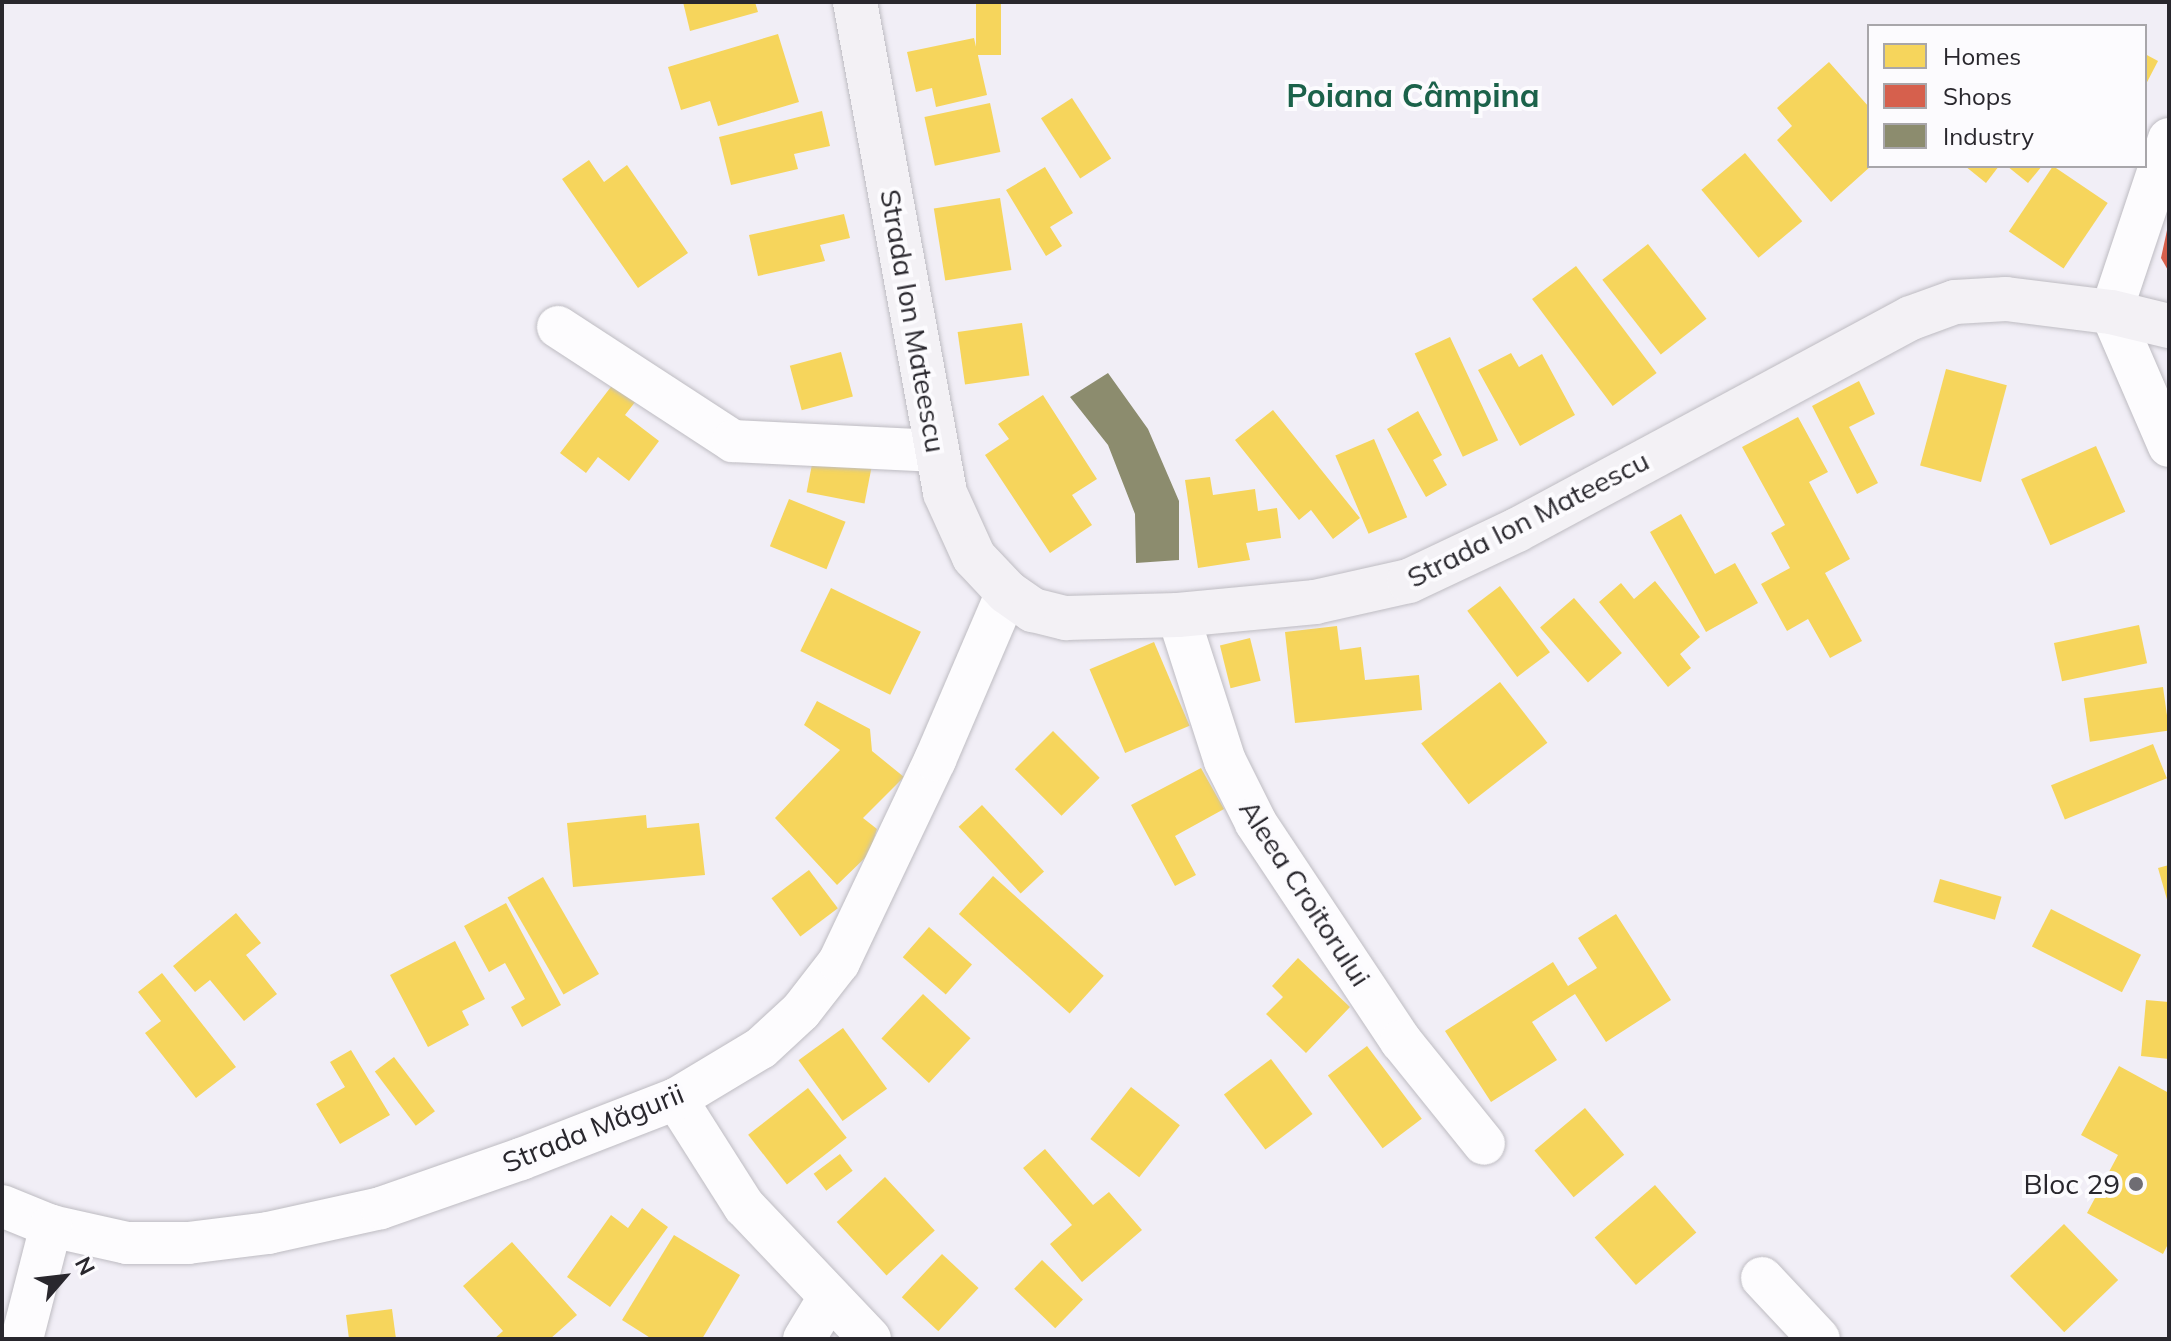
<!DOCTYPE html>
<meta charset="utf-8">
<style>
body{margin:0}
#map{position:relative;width:2171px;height:1341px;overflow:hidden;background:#f1eef6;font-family:Mulish,sans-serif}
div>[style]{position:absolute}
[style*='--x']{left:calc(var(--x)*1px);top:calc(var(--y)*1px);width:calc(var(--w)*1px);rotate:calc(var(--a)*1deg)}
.homes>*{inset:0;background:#f6d55c;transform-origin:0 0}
.shops>*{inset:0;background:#d6604d}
.industry>*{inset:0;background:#8c8c6e}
.roads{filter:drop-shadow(0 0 2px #bebcc2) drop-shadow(0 0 2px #bebcc2)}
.minor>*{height:42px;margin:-21px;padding:0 21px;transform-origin:21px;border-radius:21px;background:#fdfcfe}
.secondary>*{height:44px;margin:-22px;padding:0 22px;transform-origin:22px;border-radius:22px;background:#f3f1f5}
.dots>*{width:22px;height:22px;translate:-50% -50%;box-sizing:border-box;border:4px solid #fcfbfe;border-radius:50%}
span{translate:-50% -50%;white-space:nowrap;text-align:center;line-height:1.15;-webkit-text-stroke:8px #fcfbfe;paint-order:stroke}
.street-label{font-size:28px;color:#29272d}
.poi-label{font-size:28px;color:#29272d}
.right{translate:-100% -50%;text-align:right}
.quarter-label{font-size:32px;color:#1b624a;font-weight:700}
.frame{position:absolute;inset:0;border:4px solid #29272d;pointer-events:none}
.legend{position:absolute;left:1867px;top:24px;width:280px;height:144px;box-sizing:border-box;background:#fcfbfe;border:2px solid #a8a6aa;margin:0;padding:10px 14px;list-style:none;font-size:24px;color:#29272d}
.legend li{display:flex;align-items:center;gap:16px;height:40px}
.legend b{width:40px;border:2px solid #a8a6aa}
.north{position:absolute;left:24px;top:1237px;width:80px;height:80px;-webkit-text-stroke:6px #fcfbfe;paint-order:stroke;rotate:62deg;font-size:22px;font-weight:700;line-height:32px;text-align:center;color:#29272d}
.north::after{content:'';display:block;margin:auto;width:28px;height:36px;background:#29272d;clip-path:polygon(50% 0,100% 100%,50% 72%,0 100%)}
</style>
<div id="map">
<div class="homes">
<i style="clip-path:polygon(683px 2px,755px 2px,758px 12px,690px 31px)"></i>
<i style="left:976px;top:2px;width:25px;height:53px"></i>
<i style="clip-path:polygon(778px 34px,799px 102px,718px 126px,710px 101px,681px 110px,668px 67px)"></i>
<i style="clip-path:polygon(974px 38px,987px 95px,936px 107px,932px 88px,916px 92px,907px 52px)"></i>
<i style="clip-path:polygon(2145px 54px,2158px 61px,2145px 86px)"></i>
<i style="clip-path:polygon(1829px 62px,1869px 107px,1871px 166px,1831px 202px,1777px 140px,1792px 126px,1777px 108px)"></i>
<i style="left:1072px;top:98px;width:72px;height:37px;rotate:57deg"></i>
<i style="left:990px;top:103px;width:50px;height:67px;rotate:78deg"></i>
<i style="clip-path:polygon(822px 111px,830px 146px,794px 154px,798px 169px,731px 185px,719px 137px)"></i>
<i style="left:1745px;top:153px;width:89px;height:57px;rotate:50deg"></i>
<i style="clip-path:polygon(589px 160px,604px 182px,627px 165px,688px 253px,638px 288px,562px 179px)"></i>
<i style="clip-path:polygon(1965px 166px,1999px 166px,1986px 183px)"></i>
<i style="clip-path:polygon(2007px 166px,2042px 166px,2028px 183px)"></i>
<i style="left:2053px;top:166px;width:66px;height:79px;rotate:34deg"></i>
<i style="clip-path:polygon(1045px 167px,1073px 213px,1050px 227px,1062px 246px,1046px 256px,1006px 190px)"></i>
<i style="left:1000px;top:198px;width:73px;height:67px;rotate:81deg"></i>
<i style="clip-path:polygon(844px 214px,850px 238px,820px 245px,825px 261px,758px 276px,749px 235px)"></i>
<i style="left:1648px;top:244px;width:95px;height:58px;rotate:52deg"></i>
<i style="left:1576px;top:266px;width:134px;height:55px;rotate:53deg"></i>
<i style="left:1022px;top:323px;width:53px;height:65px;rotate:82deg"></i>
<i style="left:1450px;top:337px;width:114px;height:39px;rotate:65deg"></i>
<i style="left:841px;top:352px;width:46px;height:53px;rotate:75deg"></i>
<i style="clip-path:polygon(1511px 353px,1519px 367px,1542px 354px,1575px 415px,1520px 446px,1478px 370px)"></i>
<i style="left:1946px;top:369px;width:63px;height:100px;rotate:15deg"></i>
<i style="clip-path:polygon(617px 379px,639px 397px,625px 415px,659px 441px,629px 481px,598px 457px,586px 473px,560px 453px)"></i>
<i style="clip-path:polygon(1859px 381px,1875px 414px,1849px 427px,1878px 483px,1857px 494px,1812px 406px)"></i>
<i style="clip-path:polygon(1043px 395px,1097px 479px,1072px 495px,1092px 525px,1050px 553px,985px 455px,1009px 439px,998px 424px)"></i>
<i style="clip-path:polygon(1273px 410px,1360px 518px,1333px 539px,1311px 510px,1299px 520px,1235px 440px)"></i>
<i style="clip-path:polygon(1418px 411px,1442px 455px,1433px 460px,1447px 485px,1426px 497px,1387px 429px)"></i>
<i style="clip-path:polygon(1798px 417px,1828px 472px,1809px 482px,1850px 559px,1825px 573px,1862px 641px,1830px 658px,1808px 619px,1787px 631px,1761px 584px,1790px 568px,1771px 533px,1785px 525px,1742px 447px)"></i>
<i style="left:1374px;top:439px;width:85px;height:42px;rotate:67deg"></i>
<i style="left:2096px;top:446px;width:72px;height:82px;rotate:66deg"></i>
<i style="left:815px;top:449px;width:59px;height:44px;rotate:11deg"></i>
<i style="clip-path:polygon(1210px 477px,1213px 495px,1255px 489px,1258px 511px,1277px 508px,1281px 538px,1246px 543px,1250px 560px,1198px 568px,1185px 480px)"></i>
<i style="left:789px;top:499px;width:61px;height:51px;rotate:22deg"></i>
<i style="clip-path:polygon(1681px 514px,1715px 574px,1735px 563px,1758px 603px,1706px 632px,1650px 532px)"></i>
<i style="clip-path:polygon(1655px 581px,1700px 637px,1680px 654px,1691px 668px,1668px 687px,1599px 602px,1621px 583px,1634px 599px)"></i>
<i style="left:1500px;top:586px;width:83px;height:41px;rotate:53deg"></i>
<i style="left:831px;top:588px;width:100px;height:70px;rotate:26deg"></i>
<i style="left:1574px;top:598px;width:73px;height:45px;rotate:49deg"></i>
<i style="left:2139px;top:625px;width:39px;height:87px;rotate:78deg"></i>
<i style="clip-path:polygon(1337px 626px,1340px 650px,1361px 647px,1365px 680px,1419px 675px,1422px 710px,1295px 723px,1285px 632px)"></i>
<i style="left:1250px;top:638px;width:44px;height:31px;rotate:76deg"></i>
<i style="left:1154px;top:642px;width:91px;height:70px;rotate:67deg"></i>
<i style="left:1500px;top:682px;width:77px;height:100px;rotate:52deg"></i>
<i style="left:2163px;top:687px;width:44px;height:80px;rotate:82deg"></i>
<i style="clip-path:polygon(817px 701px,870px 729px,872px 751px,904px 777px,863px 818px,877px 829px,869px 854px,837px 885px,775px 818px,840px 750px,804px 725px)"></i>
<i style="left:1053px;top:731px;width:66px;height:54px;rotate:45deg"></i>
<i style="left:2153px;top:744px;width:37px;height:110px;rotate:68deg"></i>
<i style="clip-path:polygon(1201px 768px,1224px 809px,1175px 836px,1196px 875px,1175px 886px,1131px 805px)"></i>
<i style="left:982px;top:805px;width:91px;height:32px;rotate:47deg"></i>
<i style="clip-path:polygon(646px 815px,647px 828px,699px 823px,705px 875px,573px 887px,567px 823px)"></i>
<i style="clip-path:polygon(2169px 865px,2169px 903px,2168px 903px,2158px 868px)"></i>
<i style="left:809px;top:870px;width:48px;height:47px;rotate:53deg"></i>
<i style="left:993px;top:876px;width:149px;height:51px;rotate:42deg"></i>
<i style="left:543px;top:877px;width:112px;height:41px;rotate:60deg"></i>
<i style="left:1940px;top:879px;width:64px;height:24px;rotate:16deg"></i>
<i style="clip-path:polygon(506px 903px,561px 1005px,522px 1027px,511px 1007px,525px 999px,505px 963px,489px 972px,464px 926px)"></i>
<i style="left:2051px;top:909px;width:101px;height:42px;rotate:27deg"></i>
<i style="clip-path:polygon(236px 913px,261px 943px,246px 955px,277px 994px,244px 1021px,210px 980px,195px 992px,173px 966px)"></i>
<i style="clip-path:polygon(1616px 914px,1671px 1000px,1606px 1042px,1575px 994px,1532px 1022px,1557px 1060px,1491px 1102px,1445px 1031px,1553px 962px,1568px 986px,1597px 968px,1578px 938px)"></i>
<i style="left:929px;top:927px;width:57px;height:40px;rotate:41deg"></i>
<i style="clip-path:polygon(455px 941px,485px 999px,462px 1011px,469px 1025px,428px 1047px,390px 975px)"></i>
<i style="clip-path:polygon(1298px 958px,1350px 1007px,1306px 1053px,1266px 1014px,1283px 997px,1272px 986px)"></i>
<i style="clip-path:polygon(162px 973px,236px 1067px,196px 1098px,145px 1033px,161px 1021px,138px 992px)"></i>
<i style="left:923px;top:994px;width:65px;height:61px;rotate:43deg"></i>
<i style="clip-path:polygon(2146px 1000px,2169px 1002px,2169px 1059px,2141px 1056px)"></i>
<i style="left:843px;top:1028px;width:75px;height:55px;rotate:54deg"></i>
<i style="left:1367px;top:1046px;width:91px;height:49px;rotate:53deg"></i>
<i style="clip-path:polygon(351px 1050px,390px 1115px,340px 1144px,316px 1104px,345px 1087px,330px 1062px)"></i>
<i style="left:394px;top:1057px;width:68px;height:24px;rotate:53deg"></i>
<i style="left:1271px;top:1059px;width:69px;height:59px;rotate:53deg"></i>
<i style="clip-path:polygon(2119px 1066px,2169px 1093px,2169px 1242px,2163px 1254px,2087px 1213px,2118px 1155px,2081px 1135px)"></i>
<i style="left:1131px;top:1087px;width:62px;height:66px;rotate:38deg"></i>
<i style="left:808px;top:1088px;width:63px;height:76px;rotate:52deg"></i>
<i style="left:1585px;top:1108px;width:61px;height:66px;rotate:50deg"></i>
<i style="clip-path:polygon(1045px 1149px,1093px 1205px,1109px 1192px,1142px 1230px,1082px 1282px,1050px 1244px,1072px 1225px,1023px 1168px)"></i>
<i style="left:840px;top:1154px;width:21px;height:33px;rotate:53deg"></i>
<i style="left:885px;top:1177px;width:73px;height:66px;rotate:47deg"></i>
<i style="left:1655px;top:1185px;width:63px;height:80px;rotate:49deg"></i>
<i style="clip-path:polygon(642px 1208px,668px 1227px,610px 1307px,567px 1277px,611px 1215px,628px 1228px)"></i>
<i style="left:2064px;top:1224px;width:78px;height:75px;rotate:46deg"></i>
<i style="clip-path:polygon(674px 1235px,740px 1275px,702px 1339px,652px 1339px,622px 1320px)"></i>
<i style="clip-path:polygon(512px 1242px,577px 1315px,550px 1339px,494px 1339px,503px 1331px,463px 1286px)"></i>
<i style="left:942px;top:1254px;width:50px;height:59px;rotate:43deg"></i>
<i style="left:1042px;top:1260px;width:57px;height:40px;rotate:44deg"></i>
<i style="clip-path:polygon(392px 1309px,396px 1339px,349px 1339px,346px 1315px)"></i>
</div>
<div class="shops">
<i style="clip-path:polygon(2169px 221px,2169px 272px,2161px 258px)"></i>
</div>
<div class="industry">
<i style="clip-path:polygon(1108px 373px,1148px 429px,1179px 501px,1179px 560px,1136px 563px,1135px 514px,1108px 445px,1070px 397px)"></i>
</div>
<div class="roads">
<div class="minor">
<i style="--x:2169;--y:139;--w:182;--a:108.5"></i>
<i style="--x:2111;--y:312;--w:146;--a:66.6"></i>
<i style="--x:558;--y:327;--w:209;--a:33.1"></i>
<i style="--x:733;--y:441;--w:204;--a:2.8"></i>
<i style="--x:1178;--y:615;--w:153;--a:72.2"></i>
<i style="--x:1225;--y:761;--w:69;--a:63.4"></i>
<i style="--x:1256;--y:823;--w:262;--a:56.4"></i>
<i style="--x:1401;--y:1041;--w:132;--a:51.1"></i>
<i style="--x:676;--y:1099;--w:127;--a:57.6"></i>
<i style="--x:744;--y:1206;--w:183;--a:46.5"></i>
<i style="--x:2;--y:1206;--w:53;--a:22.2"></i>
<i style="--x:51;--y:1226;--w:78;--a:12.6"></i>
<i style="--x:127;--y:1243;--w:61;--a:0"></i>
<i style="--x:188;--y:1243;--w:81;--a:-7.1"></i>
<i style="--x:268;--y:1233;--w:116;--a:-12.5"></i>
<i style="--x:381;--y:1208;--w:148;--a:-19.3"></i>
<i style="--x:521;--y:1159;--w:166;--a:-21.2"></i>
<i style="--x:676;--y:1099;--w:99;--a:-31"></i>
<i style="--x:761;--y:1048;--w:54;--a:-42.8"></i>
<i style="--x:801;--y:1011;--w:62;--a:-52.2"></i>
<i style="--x:839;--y:962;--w:224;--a:-64.6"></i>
<i style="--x:935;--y:760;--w:183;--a:-66.8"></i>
<i style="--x:1762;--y:1278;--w:83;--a:46.9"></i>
<i style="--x:22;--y:1339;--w:117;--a:-75.6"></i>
<i style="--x:804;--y:1339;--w:47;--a:-59"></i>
</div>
<div class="secondary">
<i style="--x:855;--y:2;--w:499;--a:79.6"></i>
<i style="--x:945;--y:493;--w:70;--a:65.6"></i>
<i style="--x:974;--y:557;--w:48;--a:46.7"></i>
<i style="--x:1007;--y:592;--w:32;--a:35"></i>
<i style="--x:1033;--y:610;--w:34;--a:14"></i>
<i style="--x:1066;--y:618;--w:112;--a:-1.5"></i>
<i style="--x:1178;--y:615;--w:138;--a:-5.4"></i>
<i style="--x:1315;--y:602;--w:96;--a:-12.6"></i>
<i style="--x:1409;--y:581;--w:119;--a:-25.3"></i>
<i style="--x:1517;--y:530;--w:447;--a:-28.3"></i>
<i style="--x:1911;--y:318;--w:47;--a:-20"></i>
<i style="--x:1955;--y:302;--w:51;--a:-3.4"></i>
<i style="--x:2006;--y:299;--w:106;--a:7.1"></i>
<i style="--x:2111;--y:312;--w:60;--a:13.6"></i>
</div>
</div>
<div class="dots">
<i style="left:2136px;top:1184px;background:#6f6d73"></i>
</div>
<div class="street-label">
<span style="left:913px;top:321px;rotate:80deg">Strada Ion Mateescu</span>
<span style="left:1528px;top:519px;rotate:-27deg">Strada Ion Mateescu</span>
<span style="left:1305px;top:893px;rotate:57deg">Aleea Croitorului</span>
<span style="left:593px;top:1128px;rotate:-22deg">Strada Măgurii</span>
</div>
<div class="poi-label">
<span class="right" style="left:2120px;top:1184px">Bloc 29</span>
</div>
<div class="quarter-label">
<span style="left:1413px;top:95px">Poiana Câmpina</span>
</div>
<div class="frame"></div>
<ul class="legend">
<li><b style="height:22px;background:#f6d55c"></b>Homes</li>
<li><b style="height:22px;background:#d6604d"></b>Shops</li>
<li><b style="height:22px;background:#8c8c6e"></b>Industry</li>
</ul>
<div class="north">N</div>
</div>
